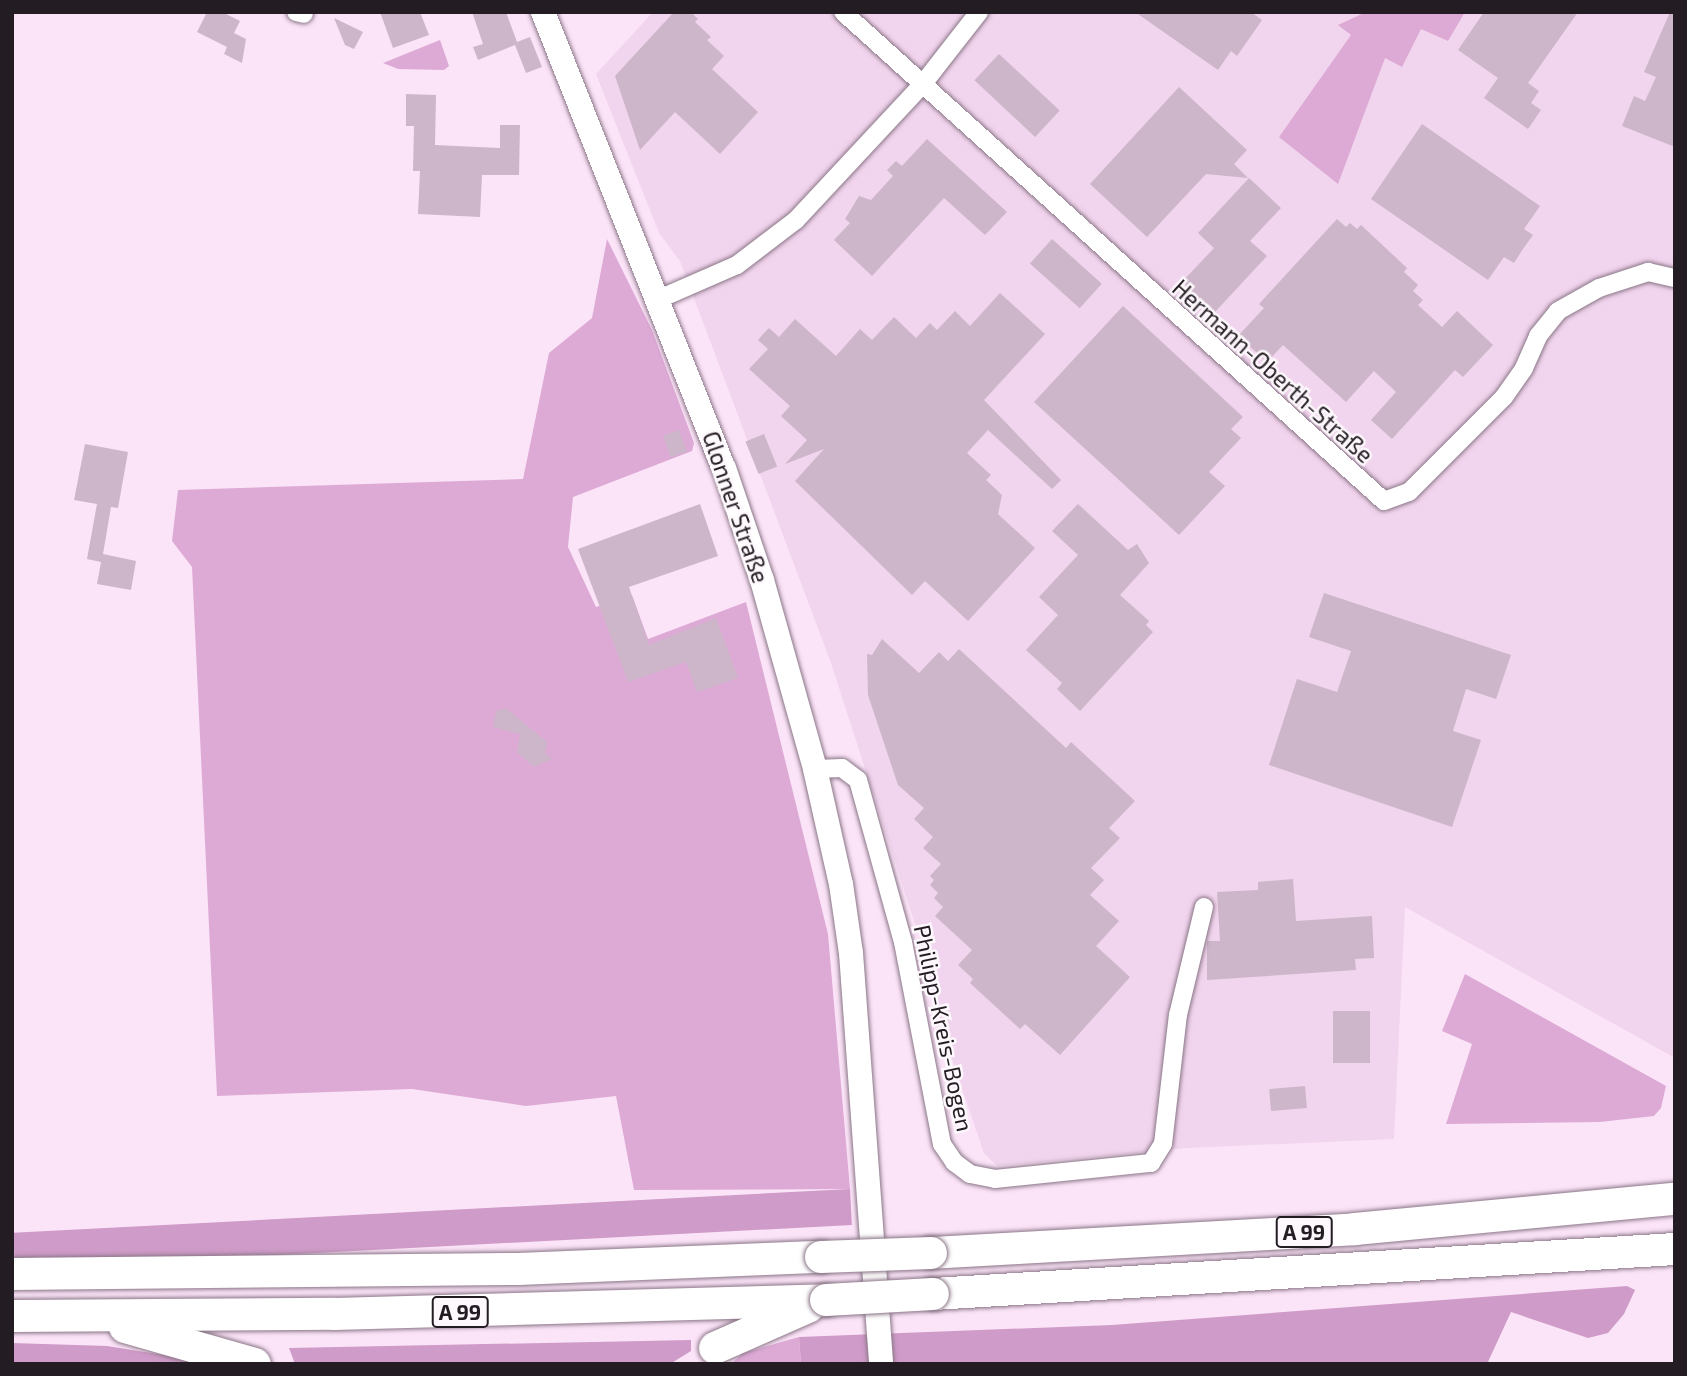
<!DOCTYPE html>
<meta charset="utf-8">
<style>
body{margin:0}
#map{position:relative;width:1687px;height:1376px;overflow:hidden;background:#fce4f8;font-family:"Exo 2",sans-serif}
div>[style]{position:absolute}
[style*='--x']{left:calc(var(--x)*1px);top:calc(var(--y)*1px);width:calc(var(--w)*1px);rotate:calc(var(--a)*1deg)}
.built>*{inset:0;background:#f1d4ed}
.green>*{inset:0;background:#ddaad6}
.forest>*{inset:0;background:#cf9bc8;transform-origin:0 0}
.building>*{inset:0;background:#cdb6c9;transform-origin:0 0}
.roads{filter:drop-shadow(0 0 2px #8a7687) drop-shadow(0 0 2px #8a7687)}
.street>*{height:18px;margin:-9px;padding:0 9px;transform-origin:9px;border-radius:9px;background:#fff}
.secondary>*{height:24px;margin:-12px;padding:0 12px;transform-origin:12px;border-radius:12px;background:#fff}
.highway>*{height:32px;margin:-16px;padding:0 16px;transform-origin:16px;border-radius:16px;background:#fff}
.bridges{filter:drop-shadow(0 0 2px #8a7687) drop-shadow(0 0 2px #8a7687)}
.highway-bridge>*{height:32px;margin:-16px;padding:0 16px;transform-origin:16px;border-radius:16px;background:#fff}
span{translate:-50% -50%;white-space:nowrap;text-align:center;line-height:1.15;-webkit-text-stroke:5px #fdf8fc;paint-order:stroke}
.shield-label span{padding:2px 5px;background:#fdf8fc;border:2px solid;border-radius:5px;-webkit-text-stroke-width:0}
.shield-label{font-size:21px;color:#241c23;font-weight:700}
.street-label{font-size:23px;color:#241c23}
.frame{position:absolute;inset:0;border:14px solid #241c23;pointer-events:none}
</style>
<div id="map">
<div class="built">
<i style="clip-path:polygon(653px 12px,1675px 12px,1675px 1058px,1405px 907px,1394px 1139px,1187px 1148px,997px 1166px,984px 1153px,942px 1030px,926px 958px,831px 663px,680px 261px,659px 233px,596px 74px)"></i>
</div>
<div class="green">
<i style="clip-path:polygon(1366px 12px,1465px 12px,1448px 41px,1421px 29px,1402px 67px,1385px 58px,1338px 184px,1279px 137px,1351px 35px,1338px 25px)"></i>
<i style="clip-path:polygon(440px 40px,449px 66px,444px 70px,398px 69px,383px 63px)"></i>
<i style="clip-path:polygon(607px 239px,652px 330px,694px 443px,692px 451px,573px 497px,568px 547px,596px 607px,632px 595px,648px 639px,746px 602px,828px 934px,850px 1189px,634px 1190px,616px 1096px,526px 1106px,412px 1089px,217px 1096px,192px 567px,172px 541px,178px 490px,523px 479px,549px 353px,592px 318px)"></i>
<i style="clip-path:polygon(1465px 974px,1666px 1086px,1661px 1108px,1654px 1116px,1600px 1122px,1446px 1124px,1472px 1044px,1442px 1031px)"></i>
<i style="clip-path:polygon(799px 1337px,801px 1364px,731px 1364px,743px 1353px)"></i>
</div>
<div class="forest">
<i style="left:850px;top:1189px;width:36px;height:838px;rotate:87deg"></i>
<i style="clip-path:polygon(1627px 1286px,1635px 1290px,1624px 1314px,1608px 1333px,1588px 1338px,1511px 1312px,1487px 1364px,801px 1364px,799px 1337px,1112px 1325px)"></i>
<i style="clip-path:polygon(691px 1340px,691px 1351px,670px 1364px,295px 1364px,289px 1348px)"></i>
<i style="clip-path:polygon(12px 1343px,107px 1346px,220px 1364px,12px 1364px)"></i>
</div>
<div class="building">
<i style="clip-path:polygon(207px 12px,222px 12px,240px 21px,234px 33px,246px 39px,242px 63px,224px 54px,227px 47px,197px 32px)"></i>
<i style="clip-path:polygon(380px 12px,420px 12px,429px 35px,393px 48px)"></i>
<i style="clip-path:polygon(472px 12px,506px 12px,517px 42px,530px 37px,542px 67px,526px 73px,515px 45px,478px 60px,473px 47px,483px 44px)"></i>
<i style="clip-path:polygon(674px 12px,691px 12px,698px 19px,695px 22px,711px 37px,707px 40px,724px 56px,712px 69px,758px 112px,720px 154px,675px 112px,640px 150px,615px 76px)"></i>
<i style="clip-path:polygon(1135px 12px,1251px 12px,1262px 20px,1237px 56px,1231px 51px,1218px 70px)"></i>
<i style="clip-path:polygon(1484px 12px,1578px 12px,1528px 83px,1539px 91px,1531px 103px,1541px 110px,1528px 129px,1484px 98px,1498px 78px,1458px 50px)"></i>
<i style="clip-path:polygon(1670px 12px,1675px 12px,1675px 147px,1622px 126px,1634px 96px,1645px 101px,1656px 77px,1644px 72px)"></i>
<i style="clip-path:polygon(334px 18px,363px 32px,354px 49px,345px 45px)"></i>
<i style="left:999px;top:54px;width:83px;height:36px;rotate:43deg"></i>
<i style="clip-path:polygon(1179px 87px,1247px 150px,1234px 164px,1248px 178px,1206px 174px,1147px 237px,1090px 184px)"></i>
<i style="clip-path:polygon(406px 94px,436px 95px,435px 145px,500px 148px,500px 125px,520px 125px,519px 175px,482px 175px,480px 217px,418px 214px,420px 171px,413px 171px,414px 126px,406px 126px)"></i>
<i style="clip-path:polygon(1422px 124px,1540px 206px,1524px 229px,1533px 235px,1523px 249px,1514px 263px,1504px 257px,1488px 280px,1371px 199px)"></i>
<i style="clip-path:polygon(927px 139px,1007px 212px,985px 235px,944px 198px,872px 276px,834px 240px,850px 223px,845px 219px,859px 196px,871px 200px,893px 176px,887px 170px,896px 161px,902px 166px)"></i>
<i style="clip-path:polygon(1249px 178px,1281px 208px,1250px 241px,1267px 256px,1215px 312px,1182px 282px,1214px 248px,1198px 233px)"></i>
<i style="clip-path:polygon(1337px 219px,1346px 227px,1350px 223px,1357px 229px,1361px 225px,1407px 268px,1404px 272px,1418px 285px,1413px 291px,1423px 300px,1418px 305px,1442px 327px,1457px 311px,1493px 345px,1463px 377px,1455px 370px,1392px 439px,1371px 420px,1396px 392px,1374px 371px,1346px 402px,1283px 345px,1267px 362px,1238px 336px,1264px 308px,1259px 304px)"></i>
<i style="left:1052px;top:239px;width:67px;height:33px;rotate:42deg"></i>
<i style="clip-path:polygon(1000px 293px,1045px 334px,984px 400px,1061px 480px,1052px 489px,988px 430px,967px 453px,991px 475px,986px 480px,1002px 495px,998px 514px,1035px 548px,968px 621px,925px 581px,912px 595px,795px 481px,824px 449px,785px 464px,807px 440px,781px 416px,790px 406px,749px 369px,768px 349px,758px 340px,764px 333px,769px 328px,779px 337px,795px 319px,836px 356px,860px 329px,872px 340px,894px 317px,916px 338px,930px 323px,937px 330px,955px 311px,970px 326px)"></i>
<i style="clip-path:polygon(1123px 306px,1243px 417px,1231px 429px,1241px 438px,1209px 472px,1225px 486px,1179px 535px,1034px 402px)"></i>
<i style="left:679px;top:430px;width:23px;height:17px;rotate:70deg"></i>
<i style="left:764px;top:434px;width:35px;height:20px;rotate:68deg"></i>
<i style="clip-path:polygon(85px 444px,128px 452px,118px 508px,111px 507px,103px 554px,136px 561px,131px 590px,97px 584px,101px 562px,87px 559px,97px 504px,74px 500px)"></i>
<i style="clip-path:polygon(700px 504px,718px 556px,629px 587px,649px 645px,716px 618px,738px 678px,697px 692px,686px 662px,628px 682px,578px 549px)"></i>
<i style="clip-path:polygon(1078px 504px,1128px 550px,1137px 544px,1149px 563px,1120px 595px,1149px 621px,1146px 625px,1153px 632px,1080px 711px,1057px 689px,1062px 683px,1026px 650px,1058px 615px,1039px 597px,1078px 555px,1052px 531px)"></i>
<i style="clip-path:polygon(1324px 593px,1511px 655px,1496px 699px,1466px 689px,1453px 731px,1481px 740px,1452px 827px,1269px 765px,1297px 679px,1337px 692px,1351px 651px,1309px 637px)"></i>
<i style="clip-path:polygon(882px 639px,919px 673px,939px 652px,948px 661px,959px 649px,1066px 748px,1071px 742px,1135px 801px,1109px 828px,1120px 838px,1091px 868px,1104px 880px,1090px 895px,1119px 921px,1096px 946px,1130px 977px,1060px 1055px,1025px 1024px,1020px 1029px,970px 983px,973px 979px,958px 965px,972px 950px,935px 916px,943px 907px,934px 898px,938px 893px,930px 885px,934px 880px,930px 876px,941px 864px,923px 848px,933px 837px,914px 819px,924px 808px,898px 785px,868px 695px,867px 654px,872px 655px)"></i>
<i style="clip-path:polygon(506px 708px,547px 742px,545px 753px,552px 759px,534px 767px,517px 752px,520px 734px,493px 727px,496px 711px)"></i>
<i style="clip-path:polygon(1293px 879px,1296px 921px,1372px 916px,1374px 958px,1355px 959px,1356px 970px,1207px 980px,1207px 941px,1220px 941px,1217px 892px,1258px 890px,1258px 882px)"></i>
<i style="left:1333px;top:1011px;width:37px;height:52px"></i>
<i style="left:1305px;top:1086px;width:22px;height:36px;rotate:85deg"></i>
</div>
<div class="roads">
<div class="street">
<i style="--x:296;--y:12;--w:8;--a:14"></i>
<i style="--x:843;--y:12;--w:729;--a:42.11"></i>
<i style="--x:1384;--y:501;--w:27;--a:-20"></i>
<i style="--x:1409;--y:492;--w:134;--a:-45"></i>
<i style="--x:1504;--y:397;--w:35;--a:-55"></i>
<i style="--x:1524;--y:368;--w:35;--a:-66"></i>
<i style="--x:1538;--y:336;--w:32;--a:-51"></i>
<i style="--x:1558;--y:311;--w:47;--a:-29.3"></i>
<i style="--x:1599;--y:288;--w:52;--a:-18.1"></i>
<i style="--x:1648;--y:272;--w:28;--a:13"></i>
<i style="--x:659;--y:299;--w:85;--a:-23.6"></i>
<i style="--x:737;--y:265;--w:74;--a:-37.3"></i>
<i style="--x:796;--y:220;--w:185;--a:-47"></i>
<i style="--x:922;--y:85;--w:93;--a:-52"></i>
<i style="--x:815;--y:769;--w:27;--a:-2"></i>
<i style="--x:842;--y:768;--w:20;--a:37"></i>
<i style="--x:858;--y:780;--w:168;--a:74.5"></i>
<i style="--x:903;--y:942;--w:206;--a:79.1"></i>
<i style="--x:942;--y:1144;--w:22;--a:56"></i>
<i style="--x:954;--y:1162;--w:20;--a:37"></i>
<i style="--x:970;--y:1174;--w:25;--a:11"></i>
<i style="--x:995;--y:1179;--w:157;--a:-5.9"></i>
<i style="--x:1151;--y:1163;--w:22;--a:-58"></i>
<i style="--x:1163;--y:1144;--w:130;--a:-83.4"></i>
<i style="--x:1178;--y:1015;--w:111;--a:-76.5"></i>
</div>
<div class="secondary">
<i style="--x:543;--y:12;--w:491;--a:68.4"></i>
<i style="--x:724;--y:468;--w:118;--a:71.3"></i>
<i style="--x:762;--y:580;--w:196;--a:74.3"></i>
<i style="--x:815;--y:769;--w:118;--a:77.3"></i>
<i style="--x:841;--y:884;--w:70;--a:81.8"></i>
<i style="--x:851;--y:953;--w:412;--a:85.8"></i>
</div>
<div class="highway">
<i style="--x:931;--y:1253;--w:425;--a:-3.2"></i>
<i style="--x:1355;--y:1229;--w:321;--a:-5.4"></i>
<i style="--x:12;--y:1274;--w:506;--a:-0.57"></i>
<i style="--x:518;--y:1269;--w:303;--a:-2.3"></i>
<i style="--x:933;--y:1294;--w:743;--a:-3.47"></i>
<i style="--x:12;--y:1316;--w:322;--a:-0.4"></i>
<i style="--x:334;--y:1314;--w:492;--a:-1.6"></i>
<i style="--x:125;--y:1327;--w:135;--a:15.9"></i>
<i style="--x:715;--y:1348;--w:102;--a:-23.8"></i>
</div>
</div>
<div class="bridges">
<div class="highway-bridge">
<i style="--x:821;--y:1257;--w:110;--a:-2.1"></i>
<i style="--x:826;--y:1300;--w:107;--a:-3.2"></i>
</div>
</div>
<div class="shield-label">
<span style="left:1304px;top:1232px">A 99</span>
<span style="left:460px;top:1312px">A 99</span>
</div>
<div class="street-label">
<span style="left:1273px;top:371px;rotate:42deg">Hermann-Oberth-Straße</span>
<span style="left:736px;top:507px;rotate:71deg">Glonner Straße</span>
<span style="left:944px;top:1028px;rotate:78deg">Philipp-Kreis-Bogen</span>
</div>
<div class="frame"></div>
</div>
